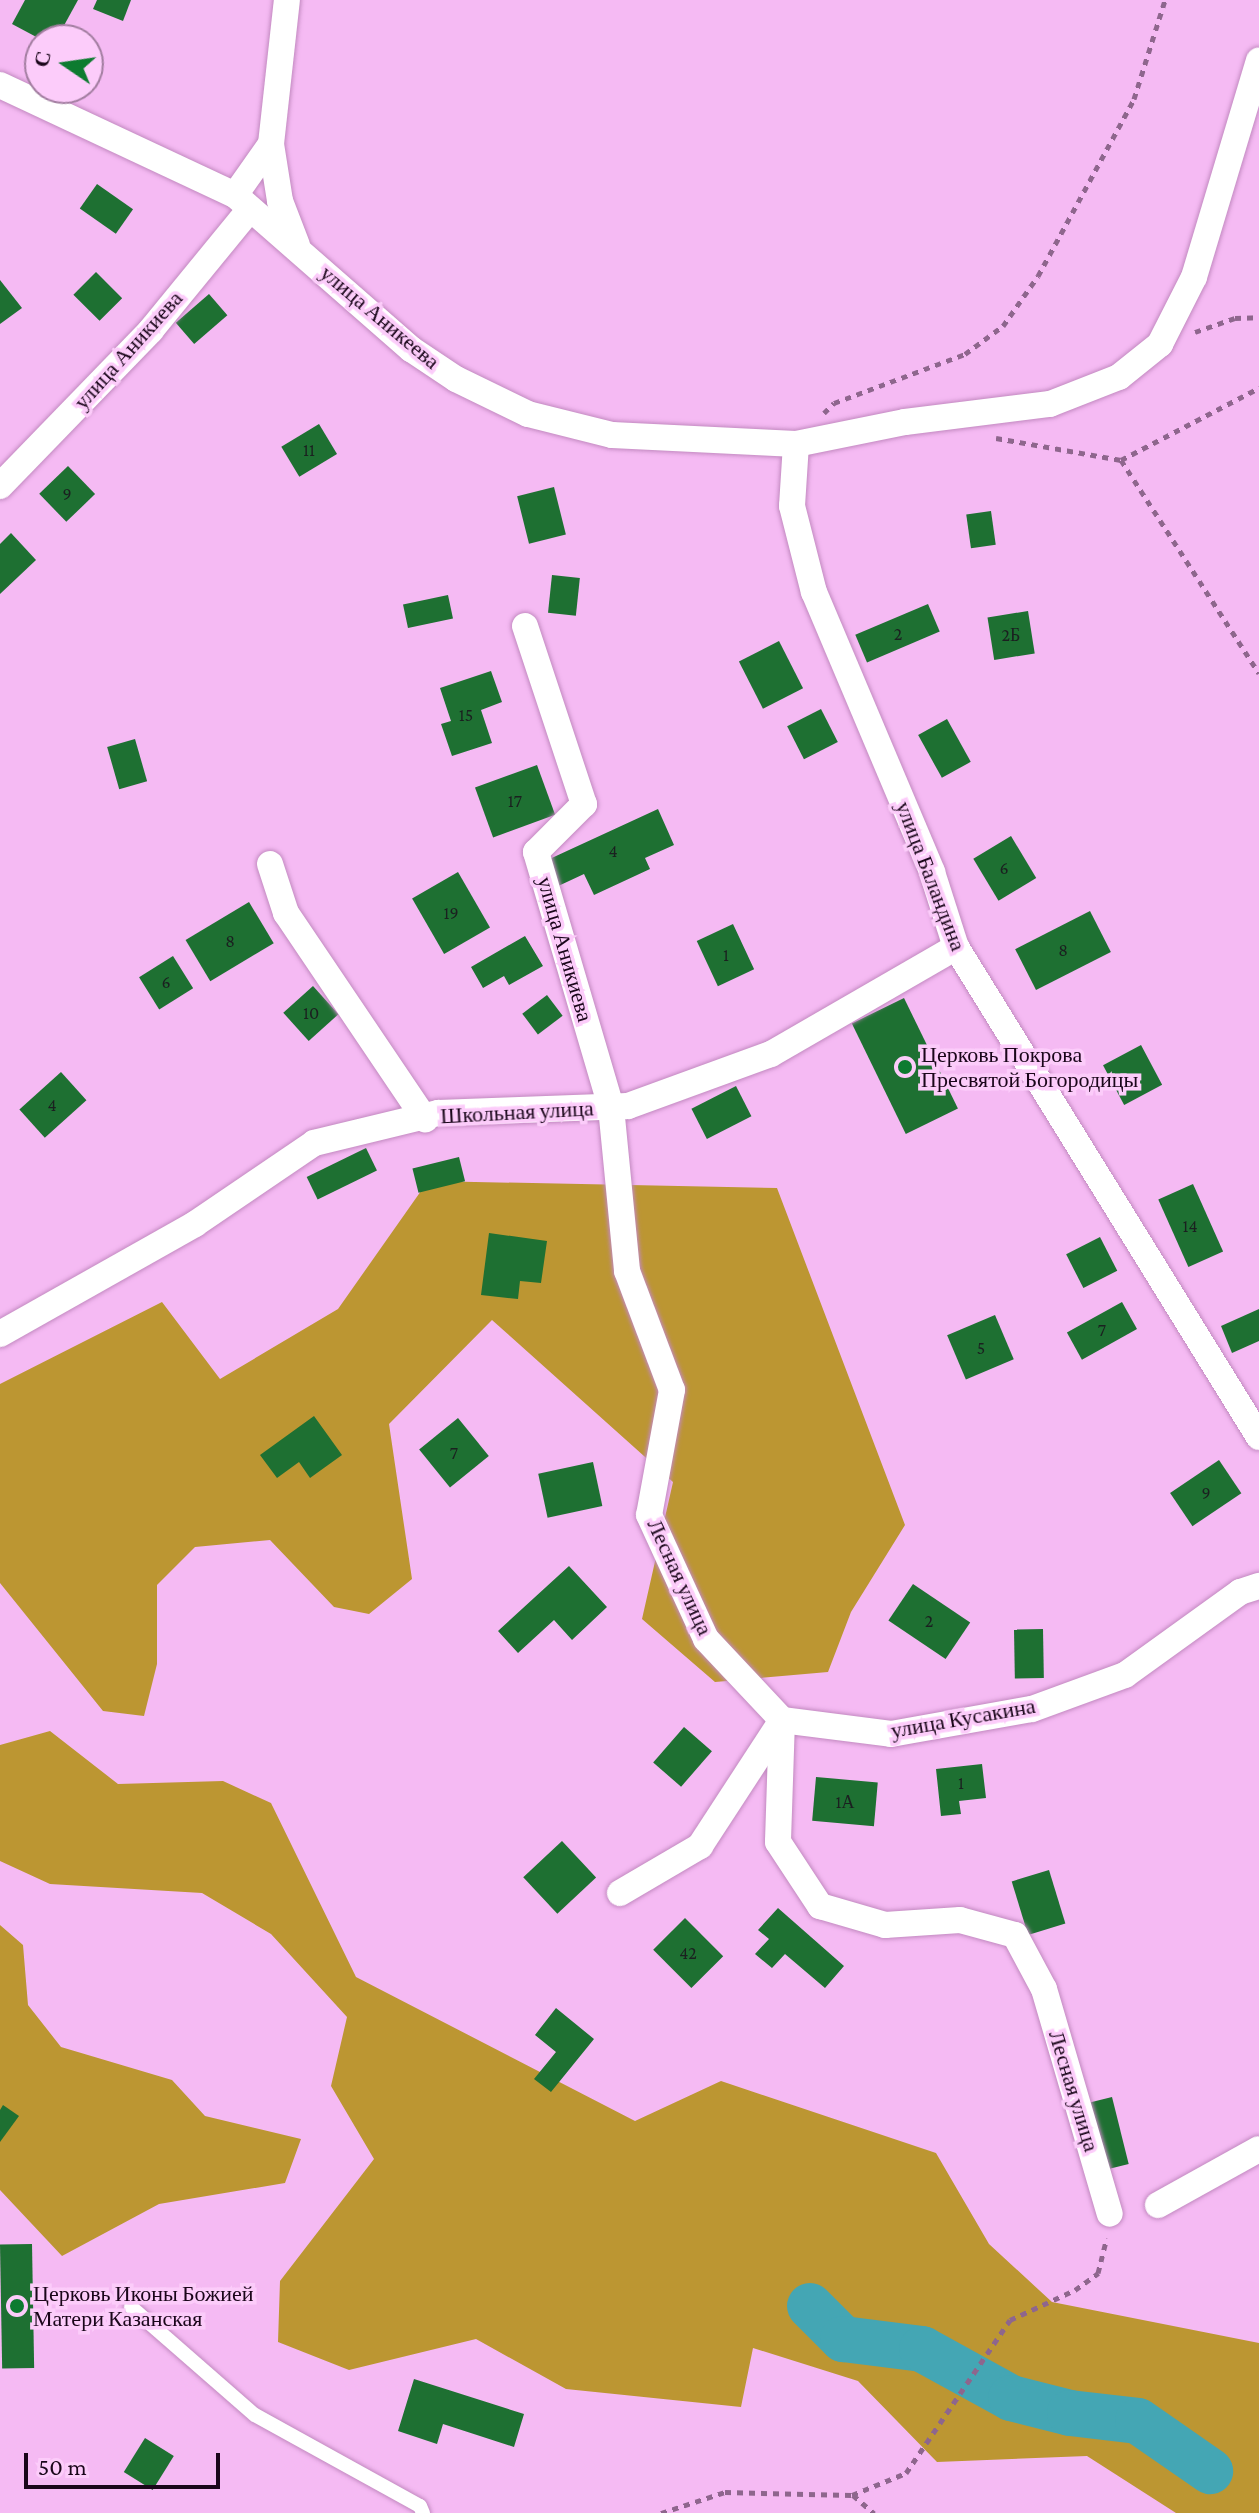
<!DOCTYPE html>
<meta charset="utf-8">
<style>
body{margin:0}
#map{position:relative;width:1259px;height:2513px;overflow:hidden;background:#f5baf3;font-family:"Crimson Pro",serif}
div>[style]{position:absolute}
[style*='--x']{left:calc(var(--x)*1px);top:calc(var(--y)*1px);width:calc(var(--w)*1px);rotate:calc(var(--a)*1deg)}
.forest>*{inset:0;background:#bc9632}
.river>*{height:46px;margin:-23px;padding:0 23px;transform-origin:23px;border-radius:23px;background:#44a6b4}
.building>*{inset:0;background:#1e7032;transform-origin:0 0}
.path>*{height:5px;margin-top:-2.5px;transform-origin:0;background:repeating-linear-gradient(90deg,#8e668d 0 6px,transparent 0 12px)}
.roads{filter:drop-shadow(0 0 2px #c289c0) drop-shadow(0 0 2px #c289c0)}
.service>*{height:14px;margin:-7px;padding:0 7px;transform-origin:7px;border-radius:7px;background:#fff}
.minor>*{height:26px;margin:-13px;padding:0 13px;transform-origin:13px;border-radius:13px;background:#fff}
.dots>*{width:22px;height:22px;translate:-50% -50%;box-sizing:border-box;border:4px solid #fcccfa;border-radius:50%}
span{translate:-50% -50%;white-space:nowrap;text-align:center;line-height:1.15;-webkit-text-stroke:7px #fcccfa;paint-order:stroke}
.number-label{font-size:18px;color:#1b2020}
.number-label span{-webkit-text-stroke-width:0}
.street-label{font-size:22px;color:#1a061a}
.poi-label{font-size:22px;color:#1a061a}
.left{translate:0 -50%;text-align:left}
.north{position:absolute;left:24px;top:24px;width:80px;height:80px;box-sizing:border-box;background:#fcccfa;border:2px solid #a27da0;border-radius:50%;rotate:283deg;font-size:22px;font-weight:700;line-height:32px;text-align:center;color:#1a061a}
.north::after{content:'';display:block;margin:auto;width:28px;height:36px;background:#0d7b30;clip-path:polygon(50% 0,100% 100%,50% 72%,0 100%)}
.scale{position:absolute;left:24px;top:2453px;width:196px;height:36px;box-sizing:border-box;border:4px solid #1a061a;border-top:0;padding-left:10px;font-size:24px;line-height:28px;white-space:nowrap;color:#1a061a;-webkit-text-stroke:6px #fcccfa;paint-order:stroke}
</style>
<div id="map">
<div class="forest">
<i style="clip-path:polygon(428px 1181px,777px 1188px,905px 1525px,851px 1612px,828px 1672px,715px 1682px,642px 1619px,673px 1482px,492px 1320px,389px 1424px,412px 1579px,369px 1614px,334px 1607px,270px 1540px,195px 1547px,157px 1585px,157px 1664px,144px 1716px,103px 1711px,0 1583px,0 1384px,162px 1302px,220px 1379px,338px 1309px)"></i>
<i style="clip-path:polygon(50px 1731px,118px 1784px,223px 1781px,271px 1803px,356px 1977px,635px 2121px,721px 2081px,936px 2153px,989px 2244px,1052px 2302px,1259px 2343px,1259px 2513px,1176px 2513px,1087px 2456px,937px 2462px,858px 2381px,753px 2348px,741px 2407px,566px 2389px,476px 2339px,349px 2370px,278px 2342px,280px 2281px,374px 2159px,331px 2086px,347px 2017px,271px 1934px,202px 1893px,50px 1884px,0 1861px,0 1745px)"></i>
<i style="clip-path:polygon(0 1925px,23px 1945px,28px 2005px,61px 2047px,172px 2080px,205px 2116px,301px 2139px,285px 2183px,159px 2204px,62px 2256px,0 2190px)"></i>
</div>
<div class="river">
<i style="--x:810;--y:2306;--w:47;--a:45"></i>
<i style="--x:843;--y:2339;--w:80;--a:7.2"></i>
<i style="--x:922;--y:2349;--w:102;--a:28.8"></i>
<i style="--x:1011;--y:2398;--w:61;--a:14.3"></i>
<i style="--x:1070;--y:2413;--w:68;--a:6.7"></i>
<i style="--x:1138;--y:2421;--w:88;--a:34.8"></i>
</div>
<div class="building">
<i style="clip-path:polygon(25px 0,78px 0,56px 40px,42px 40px,12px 24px)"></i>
<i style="clip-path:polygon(97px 0,131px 0,123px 21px,93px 9px)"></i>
<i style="left:97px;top:184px;width:44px;height:30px;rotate:35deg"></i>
<i style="left:96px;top:272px;width:37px;height:32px;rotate:45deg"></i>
<i style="clip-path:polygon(0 280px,22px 308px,0 324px)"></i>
<i style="left:209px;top:294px;width:28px;height:44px;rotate:49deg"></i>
<i style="left:319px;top:424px;width:35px;height:44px;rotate:59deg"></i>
<i style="left:68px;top:466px;width:39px;height:40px;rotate:46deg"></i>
<i style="left:554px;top:487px;width:49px;height:38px;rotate:76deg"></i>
<i style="left:991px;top:511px;width:34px;height:25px;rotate:82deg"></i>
<i style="clip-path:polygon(11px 533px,36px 560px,0 594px,0 544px)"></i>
<i style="left:552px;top:575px;width:28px;height:38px;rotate:6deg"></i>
<i style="left:448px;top:595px;width:24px;height:46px;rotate:78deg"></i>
<i style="left:928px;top:604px;width:30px;height:79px;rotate:67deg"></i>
<i style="left:1028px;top:611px;width:43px;height:41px;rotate:81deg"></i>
<i style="left:779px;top:641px;width:53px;height:45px;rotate:63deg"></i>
<i style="clip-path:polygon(491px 671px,502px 702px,481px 710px,492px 743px,452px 756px,441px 724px,451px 721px,440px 688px)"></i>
<i style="left:821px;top:709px;width:37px;height:38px;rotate:63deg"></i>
<i style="left:947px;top:719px;width:49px;height:33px;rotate:61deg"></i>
<i style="left:135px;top:739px;width:44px;height:29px;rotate:74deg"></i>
<i style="left:537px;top:765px;width:53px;height:66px;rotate:70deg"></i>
<i style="clip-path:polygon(658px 809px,674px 845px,645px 858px,650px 869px,594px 895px,584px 874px,554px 888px,543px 862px)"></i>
<i style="left:1011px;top:836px;width:49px;height:44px;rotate:59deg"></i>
<i style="left:458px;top:872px;width:64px;height:53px;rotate:60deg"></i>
<i style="left:249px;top:902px;width:48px;height:74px;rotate:59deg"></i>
<i style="left:1090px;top:911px;width:46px;height:84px;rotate:63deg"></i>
<i style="left:733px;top:924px;width:50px;height:40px;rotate:65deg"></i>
<i style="clip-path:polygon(525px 936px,543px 966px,509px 985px,504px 976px,483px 988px,471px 967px)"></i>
<i style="left:173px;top:956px;width:38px;height:40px;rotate:58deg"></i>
<i style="left:313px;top:986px;width:38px;height:40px;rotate:48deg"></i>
<i style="left:547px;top:995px;width:26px;height:31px;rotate:53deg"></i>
<i style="left:904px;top:998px;width:123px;height:58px;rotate:64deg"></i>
<i style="left:1141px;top:1045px;width:45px;height:43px;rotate:62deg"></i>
<i style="left:61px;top:1072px;width:38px;height:56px;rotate:48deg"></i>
<i style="left:736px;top:1086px;width:34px;height:50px;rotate:63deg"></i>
<i style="left:366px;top:1148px;width:25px;height:66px;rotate:64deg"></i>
<i style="left:459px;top:1157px;width:25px;height:48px;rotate:76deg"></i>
<i style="left:1193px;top:1184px;width:74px;height:38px;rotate:66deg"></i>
<i style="clip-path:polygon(489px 1233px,547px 1241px,541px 1283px,520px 1281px,518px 1299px,481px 1295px)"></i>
<i style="left:1100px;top:1237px;width:38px;height:38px;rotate:63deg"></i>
<i style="left:1122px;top:1302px;width:31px;height:63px;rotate:61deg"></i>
<i style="clip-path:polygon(1259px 1309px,1259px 1341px,1232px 1353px,1221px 1326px)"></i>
<i style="left:995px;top:1315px;width:48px;height:52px;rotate:67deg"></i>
<i style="clip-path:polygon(314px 1416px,342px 1455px,310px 1478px,299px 1462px,277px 1478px,260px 1455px)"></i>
<i style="left:458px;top:1418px;width:49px;height:50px;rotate:51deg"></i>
<i style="left:1219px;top:1460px;width:40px;height:59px;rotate:56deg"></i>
<i style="left:593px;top:1462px;width:45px;height:56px;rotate:78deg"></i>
<i style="clip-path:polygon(569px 1566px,607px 1607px,572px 1640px,554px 1620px,518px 1653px,498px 1631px)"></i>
<i style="left:913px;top:1584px;width:69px;height:44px;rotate:34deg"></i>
<i style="left:1043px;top:1629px;width:49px;height:29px;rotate:89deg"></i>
<i style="left:684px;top:1727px;width:37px;height:47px;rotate:41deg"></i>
<i style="clip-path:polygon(982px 1764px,986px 1798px,959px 1801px,961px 1814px,941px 1816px,936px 1769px)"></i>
<i style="left:816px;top:1777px;width:62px;height:44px;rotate:5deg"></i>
<i style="left:562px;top:1841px;width:50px;height:53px;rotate:47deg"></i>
<i style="left:1049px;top:1870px;width:56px;height:39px;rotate:73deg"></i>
<i style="clip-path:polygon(778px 1908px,844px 1966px,825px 1988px,785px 1954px,772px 1968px,755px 1954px,769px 1939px,758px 1930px)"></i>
<i style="left:685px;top:1918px;width:54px;height:45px;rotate:45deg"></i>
<i style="clip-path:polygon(556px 2008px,594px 2039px,551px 2092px,534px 2079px,556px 2052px,535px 2035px)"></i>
<i style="left:1112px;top:2097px;width:69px;height:29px;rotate:76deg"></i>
<i style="clip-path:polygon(3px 2105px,19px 2116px,0 2142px,0 2110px)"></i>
<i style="left:32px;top:2244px;width:124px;height:32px;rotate:89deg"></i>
<i style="clip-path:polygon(414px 2379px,524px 2414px,514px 2447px,443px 2424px,437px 2444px,398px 2431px)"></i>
<i style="left:145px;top:2438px;width:34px;height:40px;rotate:32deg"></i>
</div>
<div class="path">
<i style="--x:1195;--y:332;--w:42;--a:-19.3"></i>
<i style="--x:1235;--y:318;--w:24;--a:-2"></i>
<i style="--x:824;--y:413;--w:14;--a:-45"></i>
<i style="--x:834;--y:403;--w:140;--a:-20.5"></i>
<i style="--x:965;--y:354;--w:47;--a:-36.4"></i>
<i style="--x:1003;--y:326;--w:61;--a:-55"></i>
<i style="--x:1038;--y:276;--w:201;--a:-61.5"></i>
<i style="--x:1134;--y:99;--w:104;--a:-72.6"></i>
<i style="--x:996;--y:438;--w:127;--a:10"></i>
<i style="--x:1121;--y:460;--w:254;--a:57.1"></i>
<i style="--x:1121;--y:460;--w:156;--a:-27.6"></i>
<i style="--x:853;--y:2495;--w:28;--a:41"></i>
<i style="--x:661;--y:2513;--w:67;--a:-18.2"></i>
<i style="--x:725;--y:2492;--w:127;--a:1.4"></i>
<i style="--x:852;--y:2495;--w:58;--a:-22.2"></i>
<i style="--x:906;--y:2473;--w:185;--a:-55.8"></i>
<i style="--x:1010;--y:2320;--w:72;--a:-24.8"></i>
<i style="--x:1075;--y:2290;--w:29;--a:-36"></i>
<i style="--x:1098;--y:2273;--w:36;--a:-76"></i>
</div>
<div class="roads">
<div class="service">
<i style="--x:131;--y:2307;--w:164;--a:41.1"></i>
<i style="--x:255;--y:2415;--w:188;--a:28.9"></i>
<i style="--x:420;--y:2506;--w:8;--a:67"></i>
</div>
<div class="minor">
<i style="--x:0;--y:85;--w:259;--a:25.1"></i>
<i style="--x:235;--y:195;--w:234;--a:41.2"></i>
<i style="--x:411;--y:349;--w:54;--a:33.7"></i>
<i style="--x:456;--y:379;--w:80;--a:25.9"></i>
<i style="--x:528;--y:414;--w:87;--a:14"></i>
<i style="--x:612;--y:435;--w:184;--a:2.8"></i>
<i style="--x:796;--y:444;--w:111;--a:-11.4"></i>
<i style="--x:905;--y:422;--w:146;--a:-7.1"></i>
<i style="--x:1050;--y:404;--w:74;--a:-21.4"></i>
<i style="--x:1119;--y:377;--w:53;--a:-38.8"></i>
<i style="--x:1160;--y:344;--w:75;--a:-63.1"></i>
<i style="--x:1194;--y:277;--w:226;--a:-73.3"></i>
<i style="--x:271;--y:144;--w:58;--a:81"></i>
<i style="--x:280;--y:201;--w:47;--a:68.9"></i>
<i style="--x:235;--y:195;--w:62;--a:-54.8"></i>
<i style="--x:271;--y:144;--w:145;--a:-83.7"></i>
<i style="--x:796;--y:444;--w:62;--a:93.7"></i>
<i style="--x:792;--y:506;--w:89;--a:75.7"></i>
<i style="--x:814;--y:592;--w:304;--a:67.1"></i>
<i style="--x:932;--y:872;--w:79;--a:72.3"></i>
<i style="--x:956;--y:947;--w:576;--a:58.27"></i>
<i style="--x:0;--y:486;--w:217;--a:-45.9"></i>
<i style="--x:151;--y:330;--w:156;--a:-50.7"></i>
<i style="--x:525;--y:626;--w:188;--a:71.7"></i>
<i style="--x:584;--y:804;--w:68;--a:135"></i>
<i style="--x:536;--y:852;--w:266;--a:73.6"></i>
<i style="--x:611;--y:1107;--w:165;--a:84.4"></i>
<i style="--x:627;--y:1271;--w:127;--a:69.3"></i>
<i style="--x:672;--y:1390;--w:127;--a:100.4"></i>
<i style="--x:649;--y:1515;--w:136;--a:65.3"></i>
<i style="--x:706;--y:1639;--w:111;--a:46.8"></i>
<i style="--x:782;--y:1720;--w:122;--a:91.9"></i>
<i style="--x:778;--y:1842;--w:77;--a:56.7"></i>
<i style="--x:820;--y:1906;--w:68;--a:16.3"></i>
<i style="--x:885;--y:1925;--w:75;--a:-3.8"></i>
<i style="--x:960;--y:1920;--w:57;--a:15.3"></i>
<i style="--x:1015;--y:1935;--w:61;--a:61.8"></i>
<i style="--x:1044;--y:1989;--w:234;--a:73.7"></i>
<i style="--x:270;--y:864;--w:52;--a:71.9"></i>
<i style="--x:286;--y:913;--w:249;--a:56"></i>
<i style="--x:0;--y:1334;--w:224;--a:-29.4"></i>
<i style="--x:195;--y:1224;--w:144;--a:-34.2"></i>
<i style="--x:314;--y:1143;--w:128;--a:-13.6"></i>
<i style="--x:438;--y:1113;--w:190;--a:-2.1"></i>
<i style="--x:628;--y:1106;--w:152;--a:-20"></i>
<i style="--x:771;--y:1054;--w:214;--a:-30"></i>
<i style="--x:620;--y:1893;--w:93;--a:-30.4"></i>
<i style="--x:700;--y:1846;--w:150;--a:-56.9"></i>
<i style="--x:782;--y:1720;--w:110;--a:7.3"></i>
<i style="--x:891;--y:1734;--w:143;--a:-10.1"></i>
<i style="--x:1032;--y:1709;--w:99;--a:-20.1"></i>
<i style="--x:1125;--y:1675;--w:142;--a:-35.8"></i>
<i style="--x:1240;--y:1592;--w:20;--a:-18"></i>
<i style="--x:1158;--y:2205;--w:115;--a:-29"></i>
</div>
</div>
<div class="dots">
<i style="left:905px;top:1067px;background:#0d7b30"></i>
<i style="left:17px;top:2306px;background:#0d7b30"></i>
</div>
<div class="number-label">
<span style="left:309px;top:450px">11</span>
<span style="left:67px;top:494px">9</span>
<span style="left:898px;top:634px">2</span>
<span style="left:1011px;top:635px">2Б</span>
<span style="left:466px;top:715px">15</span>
<span style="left:515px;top:801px">17</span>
<span style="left:613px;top:851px">4</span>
<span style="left:1004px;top:868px">6</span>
<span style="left:451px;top:913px">19</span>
<span style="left:230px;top:941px">8</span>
<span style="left:1063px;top:950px">8</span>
<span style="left:726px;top:955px">1</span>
<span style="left:166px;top:982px">6</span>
<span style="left:311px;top:1013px">10</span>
<span style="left:52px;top:1105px">4</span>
<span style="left:1190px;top:1226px">14</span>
<span style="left:1102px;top:1330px">7</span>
<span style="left:981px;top:1348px">5</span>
<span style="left:454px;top:1453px">7</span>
<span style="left:1206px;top:1493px">9</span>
<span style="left:929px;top:1621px">2</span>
<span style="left:961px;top:1783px">1</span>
<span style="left:845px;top:1802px">1А</span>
<span style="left:688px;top:1953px">42</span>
</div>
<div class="street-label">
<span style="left:380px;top:317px;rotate:40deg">улица Аникеева</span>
<span style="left:128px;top:350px;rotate:-48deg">улица Аникиева</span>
<span style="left:931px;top:876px;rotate:69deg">улица Баландина</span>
<span style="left:565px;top:949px;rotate:74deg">улица Аникиева</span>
<span style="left:517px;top:1112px;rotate:-3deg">Школьная улица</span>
<span style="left:680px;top:1577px;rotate:65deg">Лесная улица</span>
<span style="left:963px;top:1718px;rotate:-10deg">улица Кусакина</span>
<span style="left:1074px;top:2091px;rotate:73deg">Лесная улица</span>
</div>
<div class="poi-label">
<span class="left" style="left:921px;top:1067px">Церковь Покрова<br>Пресвятой Богородицы</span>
<span class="left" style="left:33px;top:2306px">Церковь Иконы Божией<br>Матери Казанская</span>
</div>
<div class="north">С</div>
<div class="scale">50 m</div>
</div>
